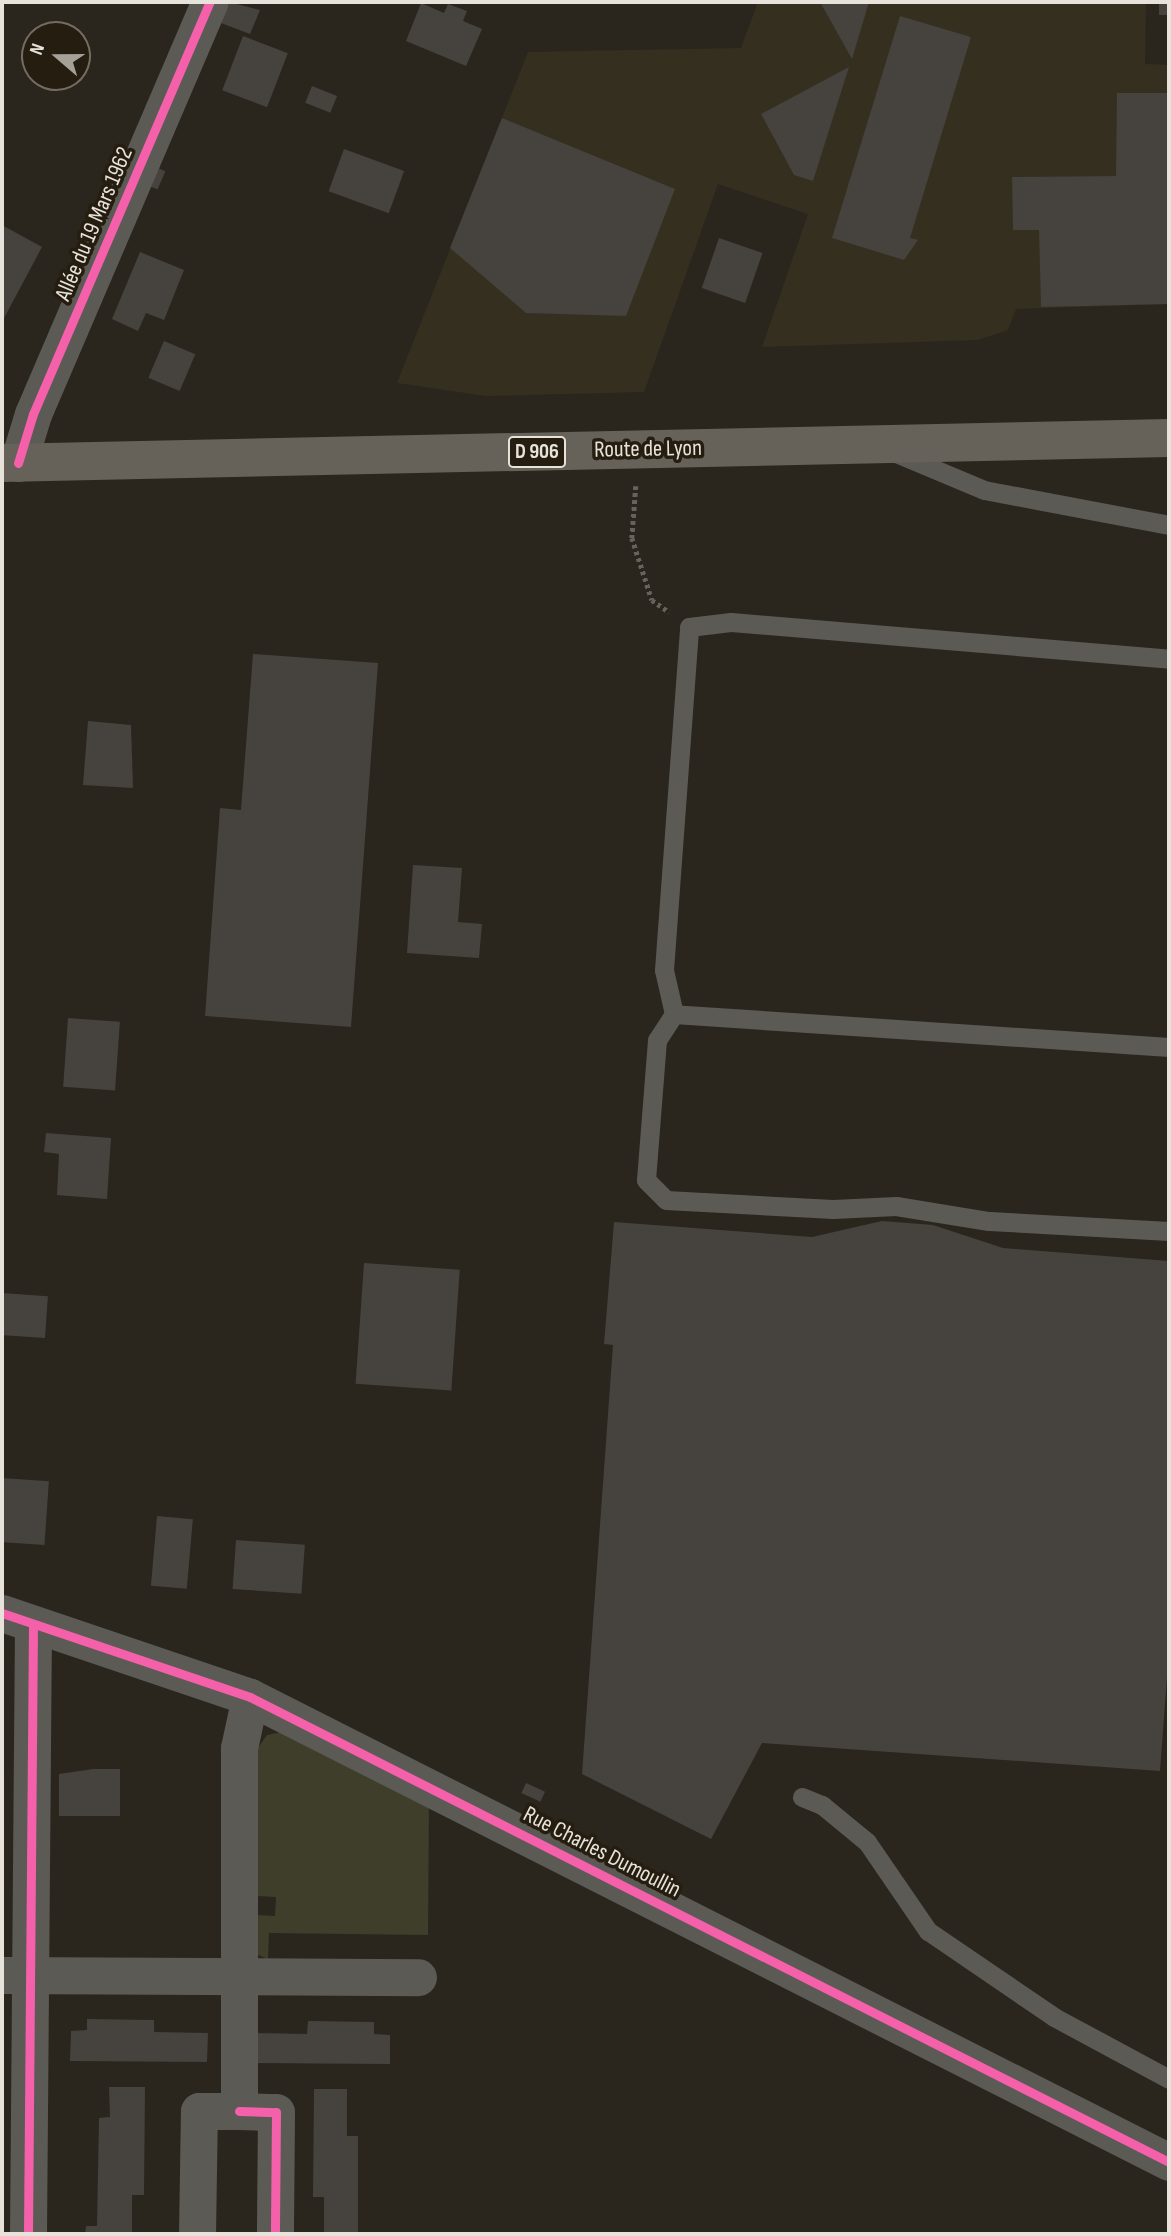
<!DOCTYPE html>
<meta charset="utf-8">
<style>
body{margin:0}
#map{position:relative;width:1171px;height:2236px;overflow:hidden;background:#2a261e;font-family:"Sofia Sans Condensed",sans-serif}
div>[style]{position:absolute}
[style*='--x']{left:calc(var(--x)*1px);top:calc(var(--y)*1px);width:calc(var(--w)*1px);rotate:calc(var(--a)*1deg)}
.commercial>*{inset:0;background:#342f1f}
.green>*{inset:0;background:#3e3e2b}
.building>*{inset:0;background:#46423d;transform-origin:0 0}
.path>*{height:4.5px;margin-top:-2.25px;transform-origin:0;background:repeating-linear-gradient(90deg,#66635e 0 3.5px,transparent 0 7px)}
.service>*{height:19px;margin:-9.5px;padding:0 9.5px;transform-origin:9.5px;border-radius:9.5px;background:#5c5a54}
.minor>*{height:37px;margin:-18.5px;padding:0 18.5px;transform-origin:18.5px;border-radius:18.5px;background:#5c5a54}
.primary>*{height:38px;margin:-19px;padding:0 19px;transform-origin:19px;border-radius:19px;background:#66625a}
.cycleway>*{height:9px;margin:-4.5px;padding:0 4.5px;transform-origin:4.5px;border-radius:4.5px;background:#f560ab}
span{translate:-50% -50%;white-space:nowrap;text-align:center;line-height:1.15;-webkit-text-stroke:7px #251e10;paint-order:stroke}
.shield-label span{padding:2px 5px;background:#251e10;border:2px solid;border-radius:5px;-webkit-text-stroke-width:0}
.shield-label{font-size:21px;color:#e7e3da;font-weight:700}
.street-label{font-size:23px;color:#e7e3da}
.frame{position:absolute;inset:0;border:4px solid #e7e3da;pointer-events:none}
.north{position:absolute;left:21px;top:21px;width:70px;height:70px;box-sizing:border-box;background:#251e10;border:2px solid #736d61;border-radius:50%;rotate:290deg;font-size:19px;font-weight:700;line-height:28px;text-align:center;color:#e7e3da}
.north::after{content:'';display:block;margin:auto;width:24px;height:32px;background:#a5a198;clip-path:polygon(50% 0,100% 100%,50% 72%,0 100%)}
</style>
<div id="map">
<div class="commercial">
<i style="clip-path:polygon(758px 2px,1146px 2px,1145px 64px,1169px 65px,1169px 304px,1016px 309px,1008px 330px,978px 340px,762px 347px,808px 214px,718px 184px,644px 392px,486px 396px,397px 383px,528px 52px,741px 48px)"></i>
</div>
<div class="green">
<i style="clip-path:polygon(287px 1731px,429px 1801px,428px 1935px,269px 1933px,268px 1959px,258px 1955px,256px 1915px,275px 1916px,276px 1897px,258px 1896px,255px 1752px,267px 1735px)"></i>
</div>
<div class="building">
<i style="clip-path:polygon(229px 2px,260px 10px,250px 34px,221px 23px)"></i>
<i style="clip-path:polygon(820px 2px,869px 2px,852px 59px)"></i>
<i style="left:1159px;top:2px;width:10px;height:13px"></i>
<i style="clip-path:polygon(421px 3px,444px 13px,448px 4px,467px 11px,463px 21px,482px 29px,466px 66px,406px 41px)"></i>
<i style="clip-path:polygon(900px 16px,971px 37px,910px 238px,918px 240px,904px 260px,832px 238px)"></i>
<i style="left:243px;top:36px;width:48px;height:58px;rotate:21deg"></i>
<i style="clip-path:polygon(849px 67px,813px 181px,794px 175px,761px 114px)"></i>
<i style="left:312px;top:86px;width:27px;height:18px;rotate:22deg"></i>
<i style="clip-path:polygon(1117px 93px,1169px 93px,1169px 304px,1041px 307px,1039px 230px,1013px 230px,1012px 177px,1116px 176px)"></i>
<i style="clip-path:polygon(502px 118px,675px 189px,626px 316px,526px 313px,450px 248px)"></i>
<i style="left:344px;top:149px;width:64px;height:45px;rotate:20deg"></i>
<i style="left:158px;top:168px;width:8px;height:20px;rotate:23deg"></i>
<i style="clip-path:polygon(2px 225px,42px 247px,2px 322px)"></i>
<i style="left:719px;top:238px;width:46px;height:53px;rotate:19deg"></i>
<i style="clip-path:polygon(140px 252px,184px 270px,164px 320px,146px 313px,138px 331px,112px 319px)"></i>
<i style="left:164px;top:341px;width:34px;height:40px;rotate:23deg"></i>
<i style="clip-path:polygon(253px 654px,378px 663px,351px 1027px,205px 1016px,220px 808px,241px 810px)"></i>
<i style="clip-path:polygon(88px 721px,131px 725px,133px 788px,83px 785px)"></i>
<i style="clip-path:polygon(413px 865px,462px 868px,458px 922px,482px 924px,479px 958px,407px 953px)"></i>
<i style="left:68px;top:1018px;width:52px;height:69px;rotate:4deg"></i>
<i style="clip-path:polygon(46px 1133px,111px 1138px,107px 1199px,57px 1195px,59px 1154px,44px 1152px)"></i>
<i style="clip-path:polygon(882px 1221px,933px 1225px,1003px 1248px,1169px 1261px,1169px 1650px,1160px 1771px,762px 1743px,711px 1839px,582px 1774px,613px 1345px,604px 1344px,614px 1222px,812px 1237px)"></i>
<i style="left:364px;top:1263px;width:96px;height:121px;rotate:4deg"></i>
<i style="left:2px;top:1293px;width:46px;height:42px;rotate:4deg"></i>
<i style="left:2px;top:1478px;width:47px;height:64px;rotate:4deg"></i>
<i style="left:157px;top:1516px;width:36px;height:70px;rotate:5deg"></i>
<i style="left:236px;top:1540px;width:69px;height:49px;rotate:4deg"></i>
<i style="clip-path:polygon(93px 1769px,120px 1769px,120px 1816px,59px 1816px,59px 1774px)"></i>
<i style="left:526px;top:1783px;width:21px;height:11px;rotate:25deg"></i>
<i style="clip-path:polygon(87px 2019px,154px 2020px,154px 2032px,208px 2033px,207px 2062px,70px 2061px,71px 2031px,87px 2030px)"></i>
<i style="clip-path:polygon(308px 2021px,374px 2022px,374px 2034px,390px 2035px,390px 2064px,253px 2063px,253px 2033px,307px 2034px)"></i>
<i style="clip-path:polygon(109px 2087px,145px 2087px,144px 2195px,132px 2195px,132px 2234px,85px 2234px,86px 2226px,97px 2226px,99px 2118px,110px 2117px)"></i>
<i style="clip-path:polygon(314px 2089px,347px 2089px,347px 2136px,358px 2136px,358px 2234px,324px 2234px,324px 2197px,313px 2197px)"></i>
</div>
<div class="path">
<i style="--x:636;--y:486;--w:52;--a:94.4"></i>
<i style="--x:632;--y:538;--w:65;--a:72.1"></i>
<i style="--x:652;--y:600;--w:21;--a:35"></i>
</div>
<div class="service">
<i style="--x:896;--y:453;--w:95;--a:22.8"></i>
<i style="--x:984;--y:490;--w:188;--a:10.7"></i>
<i style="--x:674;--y:1014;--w:45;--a:-102.8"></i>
<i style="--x:664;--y:970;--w:344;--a:-85.8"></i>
<i style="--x:689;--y:627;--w:42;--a:-6.8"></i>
<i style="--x:731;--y:622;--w:440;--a:4.8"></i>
<i style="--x:1169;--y:1047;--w:496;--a:-176.2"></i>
<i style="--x:674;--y:1014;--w:31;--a:123"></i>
<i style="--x:657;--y:1040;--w:140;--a:94.5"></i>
<i style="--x:646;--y:1180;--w:28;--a:45"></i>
<i style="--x:666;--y:1200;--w:167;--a:3.1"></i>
<i style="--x:833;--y:1209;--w:63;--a:-2.7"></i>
<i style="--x:896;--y:1206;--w:94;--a:9.2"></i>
<i style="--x:989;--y:1221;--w:180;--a:3.2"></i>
<i style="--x:802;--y:1797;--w:22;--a:22"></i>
<i style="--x:822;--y:1805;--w:58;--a:39.4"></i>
<i style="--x:867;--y:1842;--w:108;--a:55.6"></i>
<i style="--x:928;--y:1931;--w:153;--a:34.3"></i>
<i style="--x:1054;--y:2017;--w:131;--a:28.3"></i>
</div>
<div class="minor">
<i style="--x:18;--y:463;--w:51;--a:-73"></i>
<i style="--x:33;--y:414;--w:448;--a:-66.8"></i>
<i style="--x:2;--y:1613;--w:262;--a:18.7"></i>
<i style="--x:250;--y:1697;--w:1030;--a:26.84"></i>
<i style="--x:2;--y:1975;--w:416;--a:0.3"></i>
<i style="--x:239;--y:2111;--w:37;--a:2"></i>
<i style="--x:276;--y:2112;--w:122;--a:90.5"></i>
<i style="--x:28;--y:2234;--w:610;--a:-89.53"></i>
<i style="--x:197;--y:2234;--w:123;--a:-89.1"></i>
<i style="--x:199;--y:2111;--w:40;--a:0"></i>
<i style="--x:239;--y:2111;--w:363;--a:-90"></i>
<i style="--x:239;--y:1748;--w:52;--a:-77.8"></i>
</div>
<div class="primary">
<i style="--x:2;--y:463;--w:1167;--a:-1.23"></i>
</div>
<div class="cycleway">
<i style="--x:18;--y:463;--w:51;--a:-73"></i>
<i style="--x:33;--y:414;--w:448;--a:-66.8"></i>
<i style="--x:2;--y:1613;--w:262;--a:18.7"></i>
<i style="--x:250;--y:1697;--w:1030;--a:26.84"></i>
<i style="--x:239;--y:2111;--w:37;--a:2"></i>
<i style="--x:276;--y:2112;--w:122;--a:90.5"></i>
<i style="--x:28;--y:2234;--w:610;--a:-89.53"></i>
</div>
<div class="shield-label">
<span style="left:537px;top:452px">D 906</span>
</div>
<div class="street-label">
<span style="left:94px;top:224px;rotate:-67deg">Allée du 19 Mars 1962</span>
<span style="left:648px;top:449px;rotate:-1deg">Route de Lyon</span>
<span style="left:602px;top:1852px;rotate:27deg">Rue Charles Dumoullin</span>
</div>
<div class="frame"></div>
<div class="north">N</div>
</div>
